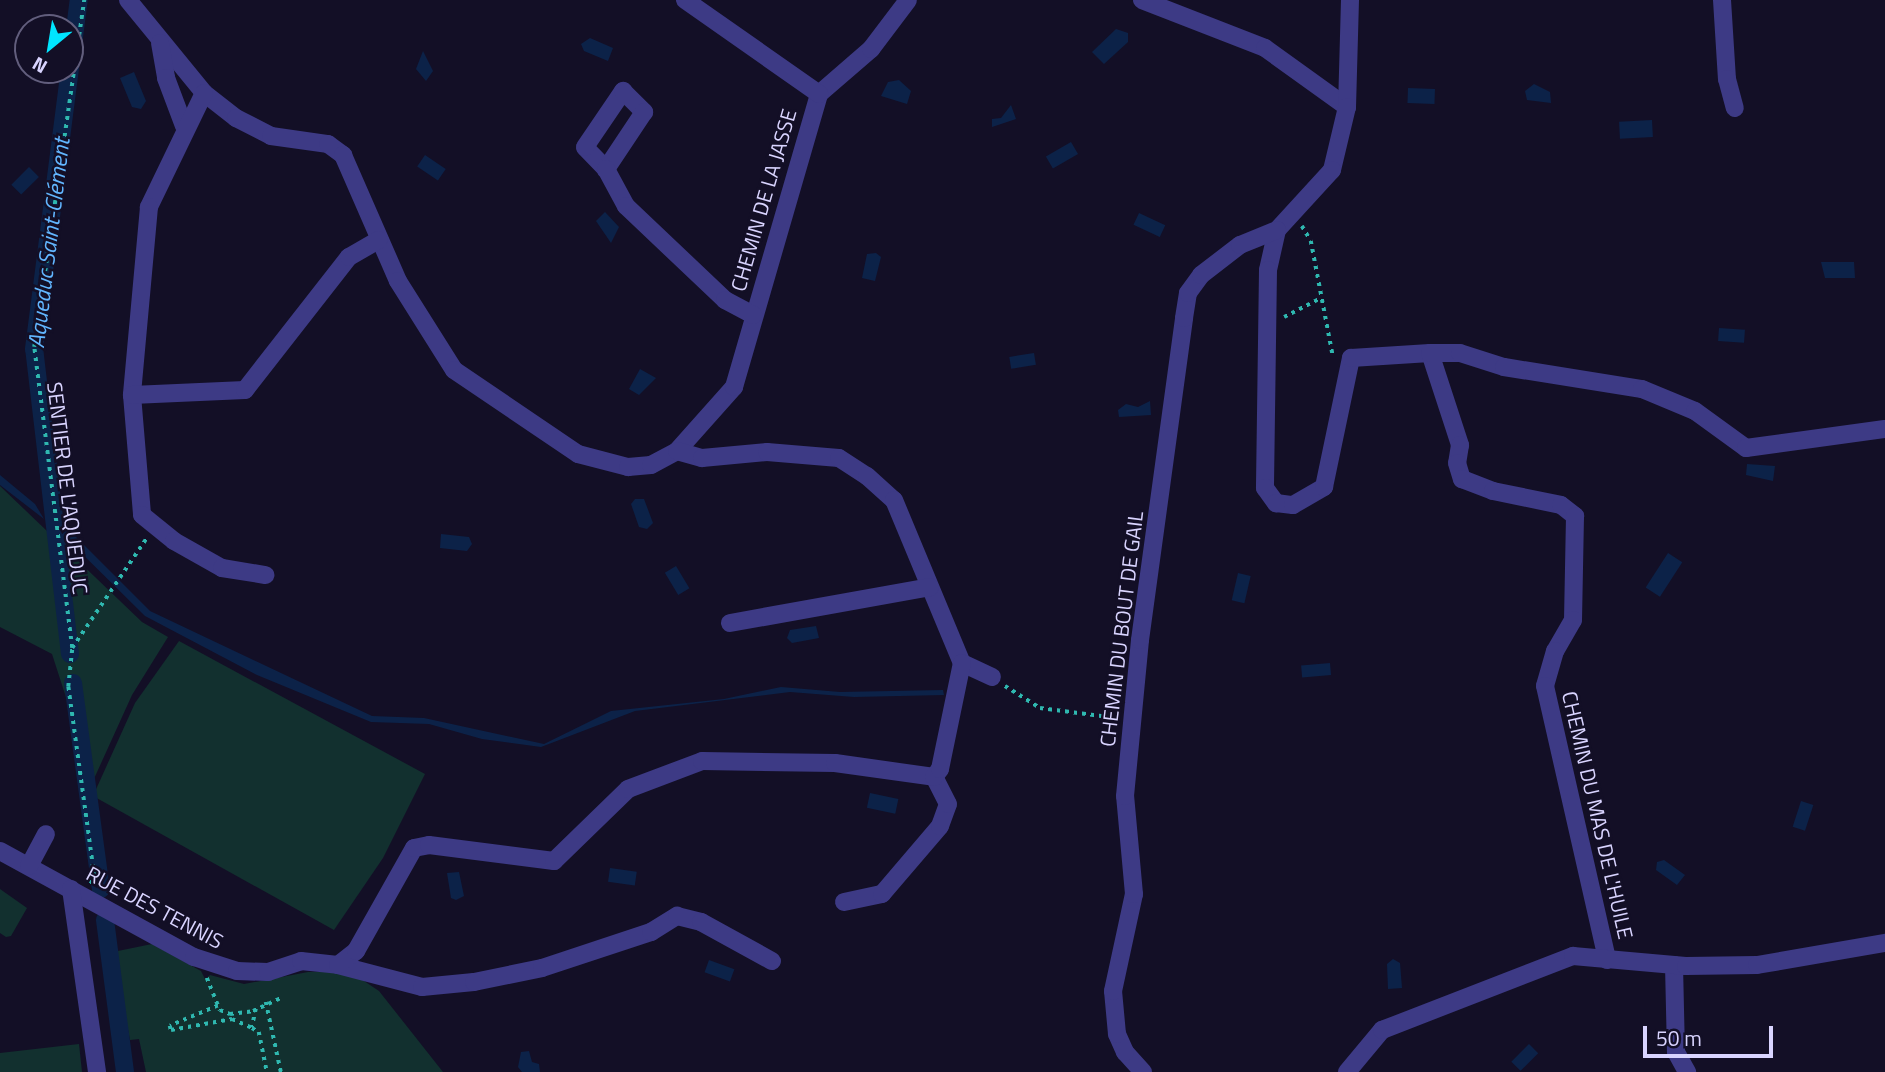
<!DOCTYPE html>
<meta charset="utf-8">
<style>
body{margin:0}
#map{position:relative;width:1885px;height:1072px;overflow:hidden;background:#130f26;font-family:"Titillium Web",sans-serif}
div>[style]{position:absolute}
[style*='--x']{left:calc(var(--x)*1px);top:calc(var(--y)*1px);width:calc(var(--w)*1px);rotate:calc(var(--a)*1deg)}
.green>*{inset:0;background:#12302f}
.water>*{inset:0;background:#0c2248;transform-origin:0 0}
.canal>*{height:18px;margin:-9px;padding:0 9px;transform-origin:9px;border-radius:9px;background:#0c2248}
.path>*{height:3.5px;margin-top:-1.75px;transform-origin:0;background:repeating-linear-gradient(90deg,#2fb8b0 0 3.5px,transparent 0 8.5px)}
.minor>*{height:18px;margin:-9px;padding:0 9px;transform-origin:9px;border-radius:9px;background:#3d3a85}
span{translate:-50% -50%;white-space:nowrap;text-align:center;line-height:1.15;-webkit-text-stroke:5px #130f26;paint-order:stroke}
.street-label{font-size:21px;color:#d9d4ff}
.water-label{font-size:23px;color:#62b6ff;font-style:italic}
.north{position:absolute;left:14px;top:14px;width:70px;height:70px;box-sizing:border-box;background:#130f26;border:2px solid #625e7d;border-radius:50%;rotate:210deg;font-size:19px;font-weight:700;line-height:28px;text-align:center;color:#d9d4ff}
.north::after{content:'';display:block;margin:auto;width:24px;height:32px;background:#00e5ff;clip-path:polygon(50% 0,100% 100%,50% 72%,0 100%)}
.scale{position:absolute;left:1643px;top:1026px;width:130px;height:32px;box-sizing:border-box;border:4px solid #d9d4ff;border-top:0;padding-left:9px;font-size:21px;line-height:24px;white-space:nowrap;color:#d9d4ff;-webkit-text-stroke:5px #130f26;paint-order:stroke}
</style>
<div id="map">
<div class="green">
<i style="clip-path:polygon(0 486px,142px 622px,168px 637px,132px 695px,93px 781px,52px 654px,0 627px)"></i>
<i style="clip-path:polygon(179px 641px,425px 774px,383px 858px,334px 930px,93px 796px,135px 703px)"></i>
<i style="clip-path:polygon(0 889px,27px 908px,11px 936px,6px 937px,0 933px)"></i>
<i style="clip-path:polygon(152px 944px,201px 971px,205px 979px,210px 975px,244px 984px,308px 972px,349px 971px,379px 991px,443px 1072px,146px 1072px,139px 1039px,130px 1040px,113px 952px)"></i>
<i style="clip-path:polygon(79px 1044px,82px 1072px,0 1072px,0 1053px)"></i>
</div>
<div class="water">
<i style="clip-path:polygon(1116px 29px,1128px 33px,1128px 42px,1104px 64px,1092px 52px)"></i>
<i style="clip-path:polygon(590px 38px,613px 48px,608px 61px,584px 51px,581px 44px)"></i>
<i style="clip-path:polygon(423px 51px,433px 71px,426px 81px,416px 69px)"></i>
<i style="clip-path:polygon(134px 72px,146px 101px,141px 109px,132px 107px,120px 78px)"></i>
<i style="clip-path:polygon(899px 80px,911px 91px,907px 104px,881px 96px,888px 82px)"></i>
<i style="clip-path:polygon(1534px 84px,1550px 92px,1551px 103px,1527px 100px,1525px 91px)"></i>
<i style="left:1408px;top:88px;width:27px;height:15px;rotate:2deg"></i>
<i style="clip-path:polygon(1011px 105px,1016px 119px,992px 127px,992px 119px,1001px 118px)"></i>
<i style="left:1652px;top:120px;width:17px;height:33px;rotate:87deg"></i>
<i style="left:1071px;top:142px;width:14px;height:29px;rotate:60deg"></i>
<i style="left:425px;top:155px;width:25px;height:14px;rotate:34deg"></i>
<i style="left:29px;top:167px;width:14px;height:25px;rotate:45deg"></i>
<i style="clip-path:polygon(605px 212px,619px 227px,611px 243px,596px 221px)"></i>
<i style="left:1139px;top:213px;width:29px;height:13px;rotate:25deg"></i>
<i style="clip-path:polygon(876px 253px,881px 257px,875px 281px,862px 278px,867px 254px)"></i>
<i style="clip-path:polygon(1821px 262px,1854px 262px,1855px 278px,1825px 278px)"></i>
<i style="left:1719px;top:328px;width:26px;height:13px;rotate:4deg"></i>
<i style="left:1034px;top:353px;width:12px;height:25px;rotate:81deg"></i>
<i style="clip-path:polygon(640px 369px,656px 378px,639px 395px,629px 389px)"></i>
<i style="clip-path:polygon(1150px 401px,1151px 415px,1119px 417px,1118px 410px,1126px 404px,1138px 407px)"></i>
<i style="clip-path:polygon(1747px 464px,1775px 466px,1773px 481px,1746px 475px)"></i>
<i style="clip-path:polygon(0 475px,35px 504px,44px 519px,0 485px)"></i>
<i style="clip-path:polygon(635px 499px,644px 499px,653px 523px,647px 529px,639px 527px,631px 504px)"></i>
<i style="clip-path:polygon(60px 521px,150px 611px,372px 716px,424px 718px,544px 744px,611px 711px,724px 699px,781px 687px,840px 692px,943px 690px,944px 695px,854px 697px,790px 692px,635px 711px,541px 747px,482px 739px,429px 724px,371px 722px,257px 675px,145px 616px,61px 533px)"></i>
<i style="clip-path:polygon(441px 534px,469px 537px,472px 544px,467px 551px,440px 548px)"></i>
<i style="left:1668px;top:553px;width:17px;height:41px;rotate:33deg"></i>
<i style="left:676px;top:566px;width:26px;height:13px;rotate:59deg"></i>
<i style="left:1238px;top:573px;width:13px;height:28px;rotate:13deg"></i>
<i style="clip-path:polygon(816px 626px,819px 638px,792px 643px,787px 638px,790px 630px)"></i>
<i style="left:1330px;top:663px;width:12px;height:29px;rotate:85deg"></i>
<i style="left:870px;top:793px;width:29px;height:15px;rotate:12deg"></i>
<i style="left:1801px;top:801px;width:13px;height:27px;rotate:18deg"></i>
<i style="clip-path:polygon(1664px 860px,1685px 875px,1677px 885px,1656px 870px,1657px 862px)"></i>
<i style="left:610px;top:868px;width:27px;height:14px;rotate:8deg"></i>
<i style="clip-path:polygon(459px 872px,464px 896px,456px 900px,451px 898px,447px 873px)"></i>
<i style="clip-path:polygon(1393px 959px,1400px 963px,1402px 988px,1388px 989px,1387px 964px)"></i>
<i style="left:709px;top:960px;width:27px;height:13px;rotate:20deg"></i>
<i style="left:1529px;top:1044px;width:13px;height:25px;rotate:45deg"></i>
<i style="clip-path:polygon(529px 1051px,532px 1062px,539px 1064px,540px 1072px,522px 1072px,518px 1067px,521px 1052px)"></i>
</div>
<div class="canal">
<i style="--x:70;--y:654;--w:307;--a:-96.7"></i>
<i style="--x:34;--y:349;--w:352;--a:-82.7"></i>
<i style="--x:73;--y:683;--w:208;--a:82.3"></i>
<i style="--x:105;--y:920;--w:153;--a:82.5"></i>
</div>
<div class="path">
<i style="--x:1302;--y:226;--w:17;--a:59"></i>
<i style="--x:1311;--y:241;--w:117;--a:79.2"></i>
<i style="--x:1284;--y:317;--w:42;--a:-27.2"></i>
<i style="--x:72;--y:648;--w:303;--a:-97.2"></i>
<i style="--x:34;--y:347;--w:351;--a:-81.8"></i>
<i style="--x:1005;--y:686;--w:41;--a:32.2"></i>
<i style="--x:1040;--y:708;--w:77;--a:7.5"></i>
<i style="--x:90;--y:884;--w:9;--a:-63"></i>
<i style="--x:94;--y:876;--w:191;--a:-97.8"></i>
<i style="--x:68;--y:687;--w:39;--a:-84"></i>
<i style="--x:72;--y:648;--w:132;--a:-55.8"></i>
<i style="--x:207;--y:978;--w:35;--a:68"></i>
<i style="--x:220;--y:1010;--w:11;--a:22"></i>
<i style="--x:230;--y:1014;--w:23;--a:-7"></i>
<i style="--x:253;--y:1011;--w:33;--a:-25"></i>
<i style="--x:266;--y:1002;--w:72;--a:77.9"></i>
<i style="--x:218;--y:1006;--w:52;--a:157.4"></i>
<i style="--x:170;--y:1026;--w:4;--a:76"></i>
<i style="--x:171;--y:1030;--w:62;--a:-10.2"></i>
<i style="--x:232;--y:1019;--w:22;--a:24"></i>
<i style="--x:256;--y:1009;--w:19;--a:102"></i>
<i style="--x:252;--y:1028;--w:8;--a:30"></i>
<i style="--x:259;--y:1032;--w:41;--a:78.7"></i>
</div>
<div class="minor">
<i style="--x:128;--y:0;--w:120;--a:50.7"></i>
<i style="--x:204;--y:93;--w:41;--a:38"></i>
<i style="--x:236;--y:118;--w:39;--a:27"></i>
<i style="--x:271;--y:136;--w:58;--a:8"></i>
<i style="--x:328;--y:144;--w:19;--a:36"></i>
<i style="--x:343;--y:155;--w:137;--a:66.4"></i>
<i style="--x:398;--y:281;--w:105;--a:57.8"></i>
<i style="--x:454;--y:370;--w:150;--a:34.1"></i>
<i style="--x:578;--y:454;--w:52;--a:14.6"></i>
<i style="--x:628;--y:467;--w:23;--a:-5"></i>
<i style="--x:651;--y:465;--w:30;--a:-28"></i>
<i style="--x:677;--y:451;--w:86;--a:-48.3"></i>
<i style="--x:734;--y:387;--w:305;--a:-73.8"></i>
<i style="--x:819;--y:94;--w:69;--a:-40.9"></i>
<i style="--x:871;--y:49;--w:61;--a:-52.9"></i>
<i style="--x:685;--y:0;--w:164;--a:35"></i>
<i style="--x:1142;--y:0;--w:132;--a:21.3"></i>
<i style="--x:1265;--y:48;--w:101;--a:35.7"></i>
<i style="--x:1350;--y:0;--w:107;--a:91.6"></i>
<i style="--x:1347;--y:107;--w:65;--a:103.4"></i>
<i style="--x:1332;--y:170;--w:81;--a:132.5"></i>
<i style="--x:1277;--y:230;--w:41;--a:102.7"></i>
<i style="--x:1268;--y:270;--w:218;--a:90.8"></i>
<i style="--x:1265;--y:488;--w:19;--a:54"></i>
<i style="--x:1276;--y:503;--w:17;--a:7"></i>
<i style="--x:1293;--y:505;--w:36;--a:-30"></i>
<i style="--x:1324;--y:487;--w:132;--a:-78.2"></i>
<i style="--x:1351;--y:358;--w:79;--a:-3.6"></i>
<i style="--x:1430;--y:353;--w:97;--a:71.9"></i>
<i style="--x:1460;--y:445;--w:18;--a:99"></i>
<i style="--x:1457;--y:463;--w:17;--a:73"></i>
<i style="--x:1462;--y:479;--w:33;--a:21"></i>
<i style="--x:1493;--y:491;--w:69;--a:11.6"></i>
<i style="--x:1561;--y:505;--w:18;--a:38"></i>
<i style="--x:1575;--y:516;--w:104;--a:91.1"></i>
<i style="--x:1573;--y:620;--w:36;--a:120"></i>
<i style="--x:1555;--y:651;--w:36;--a:106"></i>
<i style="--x:1545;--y:686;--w:281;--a:77.2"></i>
<i style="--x:1722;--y:0;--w:79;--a:86.4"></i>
<i style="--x:1727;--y:79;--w:30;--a:75"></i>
<i style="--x:160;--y:43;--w:36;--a:80"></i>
<i style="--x:166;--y:78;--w:51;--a:69.4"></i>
<i style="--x:204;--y:93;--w:127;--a:115.8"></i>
<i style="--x:149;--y:207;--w:189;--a:95.2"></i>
<i style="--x:132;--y:395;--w:120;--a:85.2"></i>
<i style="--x:142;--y:515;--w:41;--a:39.1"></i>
<i style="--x:174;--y:541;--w:55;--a:29.4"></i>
<i style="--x:222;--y:568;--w:44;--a:9.2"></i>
<i style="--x:606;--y:169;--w:30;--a:-134"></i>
<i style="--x:585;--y:147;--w:68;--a:-55.8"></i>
<i style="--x:623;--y:91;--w:30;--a:45"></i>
<i style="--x:644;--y:112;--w:69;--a:123.7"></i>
<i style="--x:606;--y:169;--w:42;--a:61.6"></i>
<i style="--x:626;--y:206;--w:137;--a:43.5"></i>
<i style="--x:725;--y:300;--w:32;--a:28"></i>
<i style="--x:1430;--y:353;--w:30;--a:0"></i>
<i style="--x:1460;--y:353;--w:46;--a:17.7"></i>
<i style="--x:1504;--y:367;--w:140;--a:9.1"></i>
<i style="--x:1642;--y:389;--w:57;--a:22.5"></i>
<i style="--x:1695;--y:411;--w:63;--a:36"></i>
<i style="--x:1746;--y:448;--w:140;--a:-7.8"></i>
<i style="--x:132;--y:395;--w:113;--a:-2.5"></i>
<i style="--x:245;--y:390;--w:169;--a:-52"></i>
<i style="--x:349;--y:257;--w:34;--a:-30"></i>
<i style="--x:677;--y:451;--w:26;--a:16"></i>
<i style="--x:702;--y:458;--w:65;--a:-5.3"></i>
<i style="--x:767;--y:452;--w:72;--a:4.8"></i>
<i style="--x:839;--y:458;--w:33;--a:33"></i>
<i style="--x:867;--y:476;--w:36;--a:42"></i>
<i style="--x:894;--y:500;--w:177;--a:67.4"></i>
<i style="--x:962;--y:663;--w:33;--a:25"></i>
<i style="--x:730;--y:623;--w:203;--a:-10.2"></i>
<i style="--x:0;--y:851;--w:221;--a:28.7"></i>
<i style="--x:194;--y:957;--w:45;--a:18"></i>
<i style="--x:237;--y:971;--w:31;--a:2"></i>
<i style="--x:268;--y:972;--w:35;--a:-18"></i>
<i style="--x:301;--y:961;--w:37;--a:6"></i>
<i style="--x:338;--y:965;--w:87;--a:14.7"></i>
<i style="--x:422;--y:987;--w:52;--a:-5.5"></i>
<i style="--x:474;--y:982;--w:69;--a:-11.6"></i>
<i style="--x:542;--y:968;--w:115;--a:-18.3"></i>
<i style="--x:651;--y:932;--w:31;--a:-32"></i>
<i style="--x:677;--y:916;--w:25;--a:14"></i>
<i style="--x:701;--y:922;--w:81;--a:28.8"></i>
<i style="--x:29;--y:866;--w:36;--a:-62"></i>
<i style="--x:71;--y:889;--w:185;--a:81.9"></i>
<i style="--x:844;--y:902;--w:39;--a:-12"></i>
<i style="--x:882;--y:894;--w:89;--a:-49.5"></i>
<i style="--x:940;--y:826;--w:23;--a:-70"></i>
<i style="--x:948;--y:804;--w:30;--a:-117"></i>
<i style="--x:338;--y:965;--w:23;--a:-38"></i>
<i style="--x:356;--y:951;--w:118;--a:-60.6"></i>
<i style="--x:414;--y:848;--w:15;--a:-11"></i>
<i style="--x:429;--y:845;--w:126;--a:7.3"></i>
<i style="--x:554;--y:861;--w:103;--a:-44.2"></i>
<i style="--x:628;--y:789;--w:79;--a:-20.7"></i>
<i style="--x:702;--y:761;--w:133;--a:0.9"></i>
<i style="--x:835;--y:763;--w:100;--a:8"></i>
<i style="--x:934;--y:777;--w:10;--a:-53"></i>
<i style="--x:940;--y:769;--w:108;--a:-78.3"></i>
<i style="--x:1674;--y:965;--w:87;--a:88.7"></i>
<i style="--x:1676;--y:1052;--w:23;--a:61"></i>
<i style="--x:1143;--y:1072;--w:27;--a:-132"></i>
<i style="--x:1125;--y:1052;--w:20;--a:-114"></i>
<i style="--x:1117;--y:1034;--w:43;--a:-95.3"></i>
<i style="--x:1113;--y:991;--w:99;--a:-77.8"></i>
<i style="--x:1134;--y:894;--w:98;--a:-95.2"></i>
<i style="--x:1125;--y:796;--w:157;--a:-84.5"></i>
<i style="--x:1140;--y:640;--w:325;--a:-82.2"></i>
<i style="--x:1184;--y:318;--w:25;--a:-81"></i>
<i style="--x:1188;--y:293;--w:22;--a:-54"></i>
<i style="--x:1201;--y:275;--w:49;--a:-37.6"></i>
<i style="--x:1240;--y:245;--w:40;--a:-22"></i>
<i style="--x:1347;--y:1072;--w:55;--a:-50.2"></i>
<i style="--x:1382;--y:1030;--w:205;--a:-21.2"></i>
<i style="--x:1573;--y:956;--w:113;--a:5.1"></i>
<i style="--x:1686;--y:966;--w:71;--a:-0.8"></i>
<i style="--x:1757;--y:965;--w:130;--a:-9.8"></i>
</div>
<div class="street-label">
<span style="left:763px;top:200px;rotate:-74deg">CHEMIN DE LA JASSE</span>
<span style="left:68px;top:488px;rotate:83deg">SENTIER DE L'AQUEDUC</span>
<span style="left:1121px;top:629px;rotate:-83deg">CHEMIN DU BOUT DE GAIL</span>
<span style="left:1598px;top:815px;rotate:77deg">CHEMIN DU MAS DE L'HUILE</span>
<span style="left:155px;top:907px;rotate:28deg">RUE DES TENNIS</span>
</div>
<div class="water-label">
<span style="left:49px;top:243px;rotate:-83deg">Aqueduc Saint-Clément</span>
</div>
<div class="north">N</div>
<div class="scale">50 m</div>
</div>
